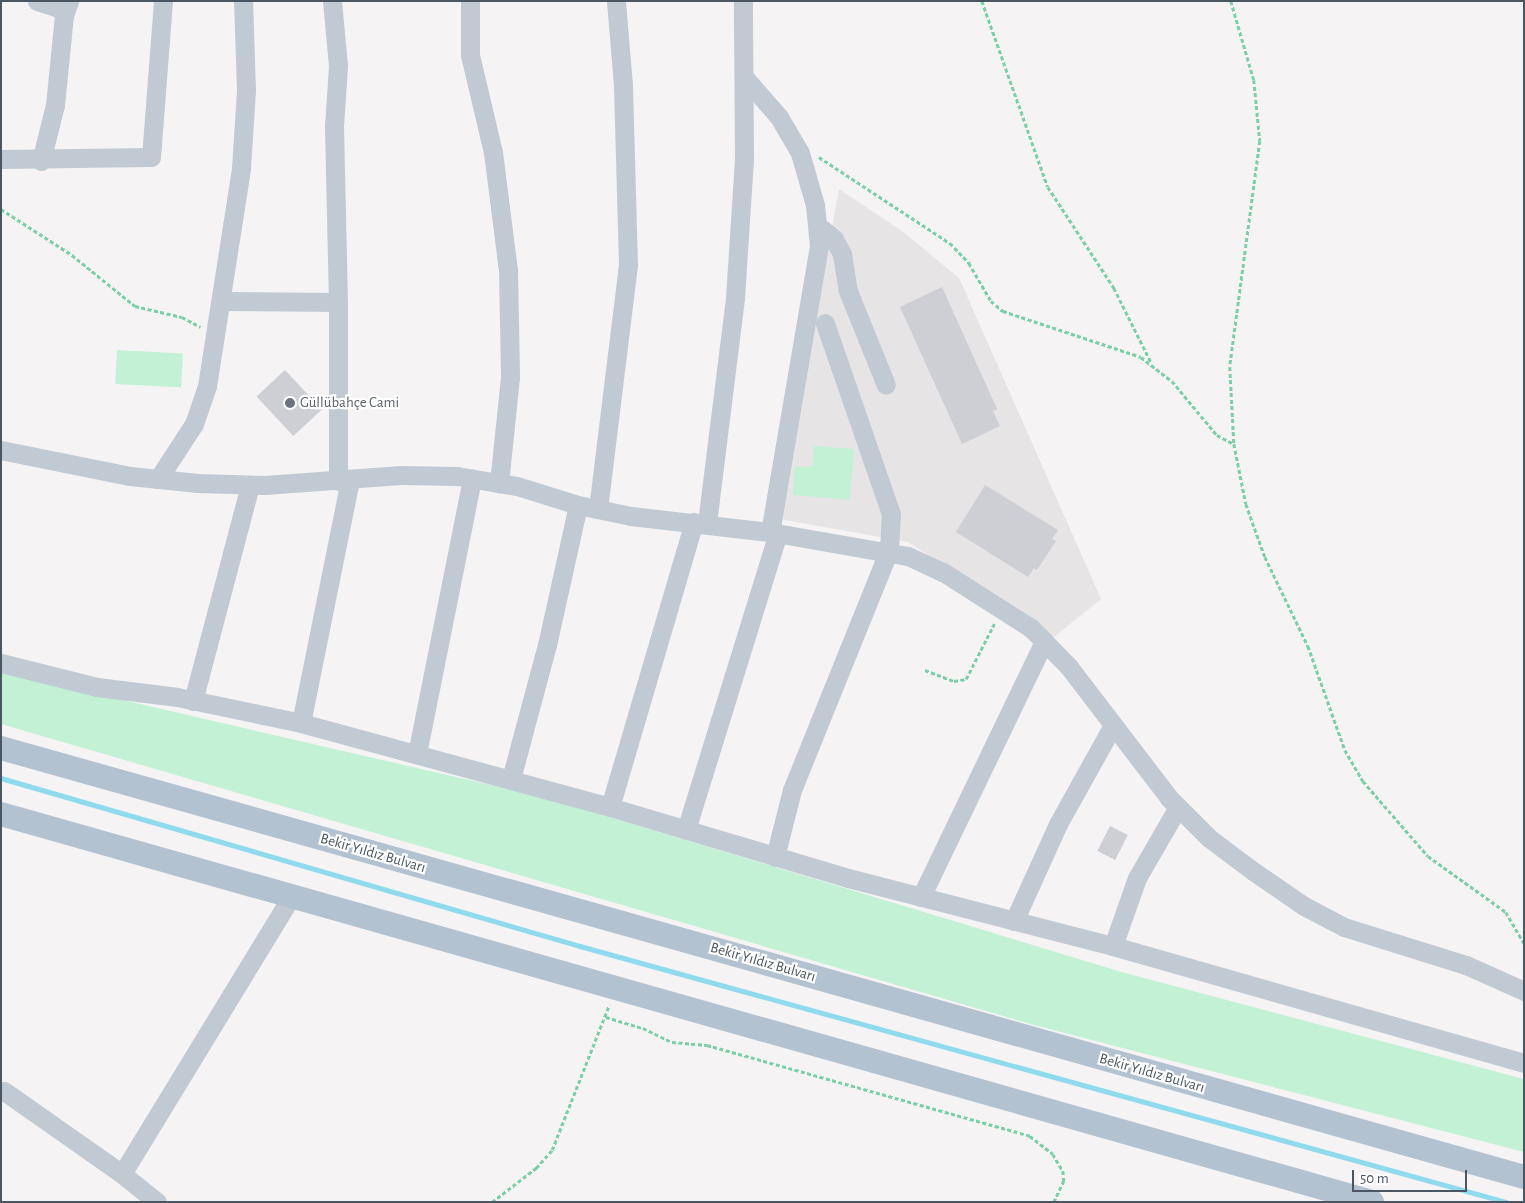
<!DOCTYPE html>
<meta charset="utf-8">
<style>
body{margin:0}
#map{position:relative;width:1525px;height:1203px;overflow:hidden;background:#f5f3f3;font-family:"Alegreya Sans",sans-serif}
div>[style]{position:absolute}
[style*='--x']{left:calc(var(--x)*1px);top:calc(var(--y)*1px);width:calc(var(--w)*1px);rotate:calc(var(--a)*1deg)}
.education>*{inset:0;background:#e6e4e5}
.green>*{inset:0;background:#c3f1d5;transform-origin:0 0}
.stream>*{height:4.5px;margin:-2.25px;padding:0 2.25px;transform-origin:2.25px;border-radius:2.25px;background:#90daee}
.building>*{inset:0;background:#cdcfd5;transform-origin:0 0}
.path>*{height:2.5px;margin-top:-1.25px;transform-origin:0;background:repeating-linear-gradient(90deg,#7ad0a6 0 4px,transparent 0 6.5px)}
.minor>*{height:19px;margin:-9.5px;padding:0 9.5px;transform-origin:9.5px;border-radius:9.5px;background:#c1cad2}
.major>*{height:24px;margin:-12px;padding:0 12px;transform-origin:12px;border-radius:12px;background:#b3c2d1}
.dots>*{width:14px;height:14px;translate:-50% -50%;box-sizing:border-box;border:2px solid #fff;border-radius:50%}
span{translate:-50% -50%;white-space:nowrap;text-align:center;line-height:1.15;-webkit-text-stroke:4.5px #fff;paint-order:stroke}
.worship-label{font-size:15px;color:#5b616d}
.left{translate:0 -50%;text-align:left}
.street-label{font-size:15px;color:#4a5661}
.frame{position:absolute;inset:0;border:2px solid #4a5661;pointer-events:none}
.scale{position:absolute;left:1352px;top:1170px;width:115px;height:22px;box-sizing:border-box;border:2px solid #4a5661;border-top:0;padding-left:6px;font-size:15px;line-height:18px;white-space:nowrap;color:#4a5661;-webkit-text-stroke:4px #fff;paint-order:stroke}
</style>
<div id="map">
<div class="education">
<i style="clip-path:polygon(839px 189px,902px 231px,959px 278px,1101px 599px,1054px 637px,908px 542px,780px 519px)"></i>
</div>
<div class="green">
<i style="left:117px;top:350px;width:66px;height:34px;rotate:3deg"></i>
<i style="clip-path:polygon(814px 446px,854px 449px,850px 500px,793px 495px,795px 466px,812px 467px)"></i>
<i style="clip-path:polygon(1px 672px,547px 798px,1125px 973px,1524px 1079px,1524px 1152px,1034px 1025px,1px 724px)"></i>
</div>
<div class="stream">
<i style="--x:1;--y:778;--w:603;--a:16.18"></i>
<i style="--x:580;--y:946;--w:961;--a:15.45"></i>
</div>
<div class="building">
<i style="clip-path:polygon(942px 287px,997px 409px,993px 411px,1000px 426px,962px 444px,900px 307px)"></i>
<i style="left:285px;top:370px;width:54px;height:39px;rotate:47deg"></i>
<i style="clip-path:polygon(985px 485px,1058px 530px,1052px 539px,1056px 541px,1037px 570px,1034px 568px,1028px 577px,956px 532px)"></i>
<i style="left:1110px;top:826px;width:20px;height:28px;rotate:27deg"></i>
</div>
<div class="path">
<i style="--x:982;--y:1;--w:197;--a:70.5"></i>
<i style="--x:1048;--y:187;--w:121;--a:56.8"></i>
<i style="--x:1114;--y:288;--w:83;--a:63.4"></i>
<i style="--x:1231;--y:1;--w:82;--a:73.8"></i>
<i style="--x:1254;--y:80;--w:61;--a:84.4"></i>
<i style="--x:1260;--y:141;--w:228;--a:97.6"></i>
<i style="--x:1230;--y:367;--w:77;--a:87"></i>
<i style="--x:1234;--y:444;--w:61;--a:78.7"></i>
<i style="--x:1246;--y:504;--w:56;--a:70.3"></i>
<i style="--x:1265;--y:557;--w:99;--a:64.2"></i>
<i style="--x:1308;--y:646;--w:110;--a:70.4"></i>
<i style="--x:1345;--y:750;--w:36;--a:60"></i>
<i style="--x:1363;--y:781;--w:99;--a:49.1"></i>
<i style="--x:1428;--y:856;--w:96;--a:35.7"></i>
<i style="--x:1506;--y:912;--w:36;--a:60"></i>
<i style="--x:819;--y:157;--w:157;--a:33.3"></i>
<i style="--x:950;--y:243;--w:28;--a:46"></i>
<i style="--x:969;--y:263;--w:44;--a:59.9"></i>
<i style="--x:991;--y:301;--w:16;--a:40"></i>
<i style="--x:1003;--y:311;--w:145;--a:18.4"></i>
<i style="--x:1141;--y:357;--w:39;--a:38"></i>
<i style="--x:1172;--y:381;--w:70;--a:50.2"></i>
<i style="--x:1217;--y:435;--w:19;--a:28"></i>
<i style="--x:1;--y:209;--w:85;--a:32.9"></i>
<i style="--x:72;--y:255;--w:81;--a:39"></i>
<i style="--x:135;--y:306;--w:48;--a:13.2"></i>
<i style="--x:182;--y:317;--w:21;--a:28"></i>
<i style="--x:925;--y:670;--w:31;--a:21"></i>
<i style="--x:954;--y:681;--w:12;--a:-9"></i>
<i style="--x:966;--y:679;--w:62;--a:-63"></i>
<i style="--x:606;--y:1017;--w:39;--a:17"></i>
<i style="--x:643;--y:1028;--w:32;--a:26"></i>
<i style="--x:672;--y:1042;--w:35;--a:5"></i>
<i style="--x:707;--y:1045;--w:336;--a:15.7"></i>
<i style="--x:1030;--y:1136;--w:29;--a:38"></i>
<i style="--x:1053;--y:1154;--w:20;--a:60"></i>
<i style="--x:1063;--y:1171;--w:10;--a:84"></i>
<i style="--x:1064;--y:1181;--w:23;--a:115"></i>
<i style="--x:492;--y:1202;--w:56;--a:-37.7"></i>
<i style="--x:536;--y:1168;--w:24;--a:-48"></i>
<i style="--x:552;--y:1150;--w:156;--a:-68.5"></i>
</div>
<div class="minor">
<i style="--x:37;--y:1;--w:29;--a:18"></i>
<i style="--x:332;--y:1;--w:65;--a:84.7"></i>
<i style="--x:338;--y:66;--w:61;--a:93.8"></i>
<i style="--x:334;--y:127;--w:175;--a:88.7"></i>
<i style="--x:338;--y:302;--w:179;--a:90"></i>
<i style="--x:470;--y:1;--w:54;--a:90"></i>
<i style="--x:470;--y:55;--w:100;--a:76.7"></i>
<i style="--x:493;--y:152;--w:119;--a:82.8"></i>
<i style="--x:508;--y:270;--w:107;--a:88.9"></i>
<i style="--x:510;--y:377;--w:107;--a:95.9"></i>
<i style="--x:745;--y:78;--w:52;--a:48.9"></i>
<i style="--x:779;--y:117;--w:42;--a:59.7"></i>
<i style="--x:800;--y:153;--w:54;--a:73.9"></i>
<i style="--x:815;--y:205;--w:41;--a:84.4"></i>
<i style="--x:819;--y:246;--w:290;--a:99.7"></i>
<i style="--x:1;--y:159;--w:150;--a:-0.8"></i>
<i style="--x:151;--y:157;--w:156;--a:-85.6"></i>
<i style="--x:41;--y:161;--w:58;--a:-76"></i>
<i style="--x:55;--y:105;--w:90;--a:-84.3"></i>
<i style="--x:64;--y:15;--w:15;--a:-70"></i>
<i style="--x:818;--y:226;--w:21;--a:39"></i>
<i style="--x:834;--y:239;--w:17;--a:62"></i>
<i style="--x:842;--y:254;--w:37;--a:81"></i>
<i style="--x:848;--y:291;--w:101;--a:68"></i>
<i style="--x:221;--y:301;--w:117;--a:0.5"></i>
<i style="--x:1;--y:450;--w:132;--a:11.4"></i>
<i style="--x:130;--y:476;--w:68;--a:5.9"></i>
<i style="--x:198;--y:483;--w:67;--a:1.7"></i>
<i style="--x:265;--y:485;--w:136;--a:-4.2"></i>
<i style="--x:401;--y:475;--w:56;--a:1"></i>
<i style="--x:457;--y:476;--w:61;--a:9.5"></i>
<i style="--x:517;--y:486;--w:64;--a:17.3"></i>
<i style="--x:578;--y:505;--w:54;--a:11.7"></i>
<i style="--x:631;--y:516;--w:140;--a:6.6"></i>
<i style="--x:770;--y:532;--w:140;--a:9.9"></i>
<i style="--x:908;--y:556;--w:38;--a:25"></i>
<i style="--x:943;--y:572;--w:104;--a:32.5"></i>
<i style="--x:1031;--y:628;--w:54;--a:45.7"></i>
<i style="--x:1069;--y:667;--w:165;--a:52.6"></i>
<i style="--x:1169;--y:798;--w:57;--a:45"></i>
<i style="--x:1209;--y:838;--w:55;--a:36.9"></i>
<i style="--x:1253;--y:871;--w:62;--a:34.5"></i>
<i style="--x:1304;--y:906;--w:45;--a:27.7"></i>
<i style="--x:1344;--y:927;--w:128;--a:17.3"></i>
<i style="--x:1466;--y:965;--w:64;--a:24.1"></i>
<i style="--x:158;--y:479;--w:66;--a:-56.8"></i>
<i style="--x:194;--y:424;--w:40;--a:-71.1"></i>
<i style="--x:207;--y:386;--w:221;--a:-81.1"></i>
<i style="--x:241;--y:168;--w:78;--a:-86.3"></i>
<i style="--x:246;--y:90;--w:89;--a:-91.9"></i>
<i style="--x:598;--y:509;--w:246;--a:-83"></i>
<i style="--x:628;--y:265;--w:180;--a:-91.6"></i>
<i style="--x:623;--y:85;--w:84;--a:-94.8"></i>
<i style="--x:707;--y:523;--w:227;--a:-82.9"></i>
<i style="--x:735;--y:298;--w:139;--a:-86.3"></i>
<i style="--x:744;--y:159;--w:158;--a:-90.4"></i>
<i style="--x:1;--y:663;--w:99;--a:14"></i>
<i style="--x:97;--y:687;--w:81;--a:7.1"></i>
<i style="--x:177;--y:697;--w:127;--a:11.8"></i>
<i style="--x:301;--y:723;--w:320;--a:15.2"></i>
<i style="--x:610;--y:807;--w:248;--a:16.6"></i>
<i style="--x:848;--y:878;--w:274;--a:14.4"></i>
<i style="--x:1113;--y:946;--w:427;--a:15.9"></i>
<i style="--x:193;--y:701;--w:223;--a:-75.2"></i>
<i style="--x:301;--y:723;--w:248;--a:-78.6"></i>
<i style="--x:417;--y:754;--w:281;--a:-78.7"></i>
<i style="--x:511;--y:779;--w:139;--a:-75"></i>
<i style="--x:547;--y:645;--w:143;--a:-77.5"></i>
<i style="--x:610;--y:807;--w:297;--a:-73.6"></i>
<i style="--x:686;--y:830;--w:311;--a:-72.8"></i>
<i style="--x:775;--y:857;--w:69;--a:-75.8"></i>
<i style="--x:792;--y:790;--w:259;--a:-68"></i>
<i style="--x:889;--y:550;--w:36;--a:-87"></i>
<i style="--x:891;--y:514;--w:202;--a:-109.1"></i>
<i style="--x:921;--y:897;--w:284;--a:-64.3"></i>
<i style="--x:1014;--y:921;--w:107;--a:-65.6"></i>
<i style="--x:1058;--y:824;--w:113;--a:-60.9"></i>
<i style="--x:1113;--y:946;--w:72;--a:-70.6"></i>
<i style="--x:1137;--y:878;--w:82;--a:-60"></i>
<i style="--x:4;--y:1091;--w:144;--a:35.1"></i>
<i style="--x:157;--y:1202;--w:45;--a:-141.3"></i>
<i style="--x:122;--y:1174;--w:327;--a:-58.6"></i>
</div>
<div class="major">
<i style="--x:1;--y:748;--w:1582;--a:15.73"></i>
<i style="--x:1;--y:814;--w:1425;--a:15.8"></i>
</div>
<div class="dots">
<i style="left:290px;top:403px;background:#6b7280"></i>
</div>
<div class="worship-label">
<span class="left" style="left:300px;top:403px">Güllübahçe Cami</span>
</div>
<div class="street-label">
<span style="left:373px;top:853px;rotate:16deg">Bekir Yıldız Bulvarı</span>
<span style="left:763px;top:962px;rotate:16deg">Bekir Yıldız Bulvarı</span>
<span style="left:1152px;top:1073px;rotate:16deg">Bekir Yıldız Bulvarı</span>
</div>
<div class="frame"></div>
<div class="scale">50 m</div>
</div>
